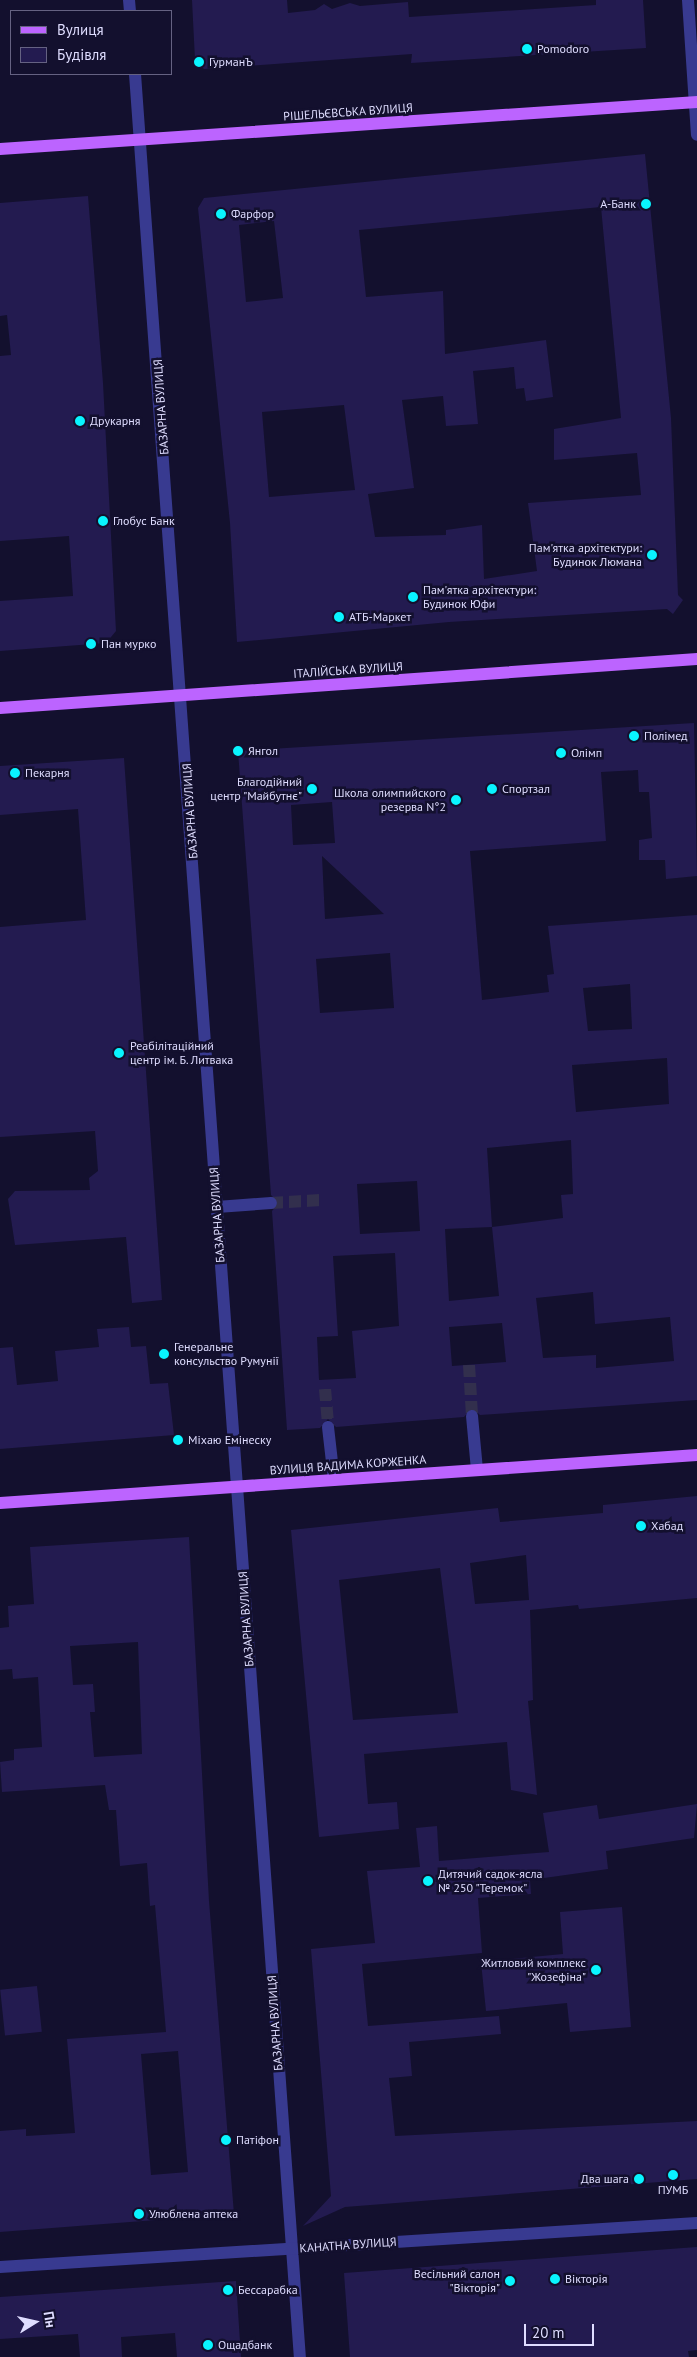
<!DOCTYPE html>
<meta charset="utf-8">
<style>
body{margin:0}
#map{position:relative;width:697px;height:2357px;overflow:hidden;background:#13102e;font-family:"PT Sans",sans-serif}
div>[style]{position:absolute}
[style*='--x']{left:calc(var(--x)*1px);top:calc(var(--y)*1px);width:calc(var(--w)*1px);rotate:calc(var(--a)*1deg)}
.building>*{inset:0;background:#231b50;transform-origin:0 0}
.minor-tunnel>*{height:12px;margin-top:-6px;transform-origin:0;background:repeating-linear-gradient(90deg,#322f4d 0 12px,transparent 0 18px)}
.minor>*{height:12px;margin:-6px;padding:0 6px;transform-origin:6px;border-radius:6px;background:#383a90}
.major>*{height:12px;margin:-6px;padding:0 6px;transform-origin:6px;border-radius:6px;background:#bc64ff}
.dots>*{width:14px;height:14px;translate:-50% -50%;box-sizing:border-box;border:2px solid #13102e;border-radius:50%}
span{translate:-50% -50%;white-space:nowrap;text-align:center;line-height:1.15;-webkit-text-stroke:5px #13102e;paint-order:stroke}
.poi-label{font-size:12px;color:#dfddff}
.left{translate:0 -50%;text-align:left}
.right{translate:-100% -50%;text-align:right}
.street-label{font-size:12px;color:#dfddff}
.legend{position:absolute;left:10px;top:10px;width:162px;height:65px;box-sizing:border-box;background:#13102e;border:1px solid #656282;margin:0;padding:6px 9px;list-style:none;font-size:15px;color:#dfddff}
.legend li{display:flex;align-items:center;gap:10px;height:25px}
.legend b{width:25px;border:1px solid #656282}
.north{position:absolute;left:10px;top:2297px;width:50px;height:50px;-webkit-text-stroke:4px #13102e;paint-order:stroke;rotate:80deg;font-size:14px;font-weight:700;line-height:20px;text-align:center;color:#dfddff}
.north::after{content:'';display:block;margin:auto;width:18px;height:22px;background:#dfddff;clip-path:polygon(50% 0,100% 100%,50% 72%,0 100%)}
.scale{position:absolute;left:524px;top:2324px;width:70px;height:22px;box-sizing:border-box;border:2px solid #dfddff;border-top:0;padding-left:6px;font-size:15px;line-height:18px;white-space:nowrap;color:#dfddff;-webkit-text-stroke:4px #13102e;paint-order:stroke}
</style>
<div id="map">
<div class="building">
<i style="clip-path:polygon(192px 0,287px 0,288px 13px,315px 10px,324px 4px,332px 9px,350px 3px,360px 6px,408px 2px,409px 17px,596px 5px,596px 0,643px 0,646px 48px,411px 63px,412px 54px,204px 69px,195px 60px)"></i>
<i style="clip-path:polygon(evenodd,645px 154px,671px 418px,678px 595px,683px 600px,673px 614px,667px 609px,449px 622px,237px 642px,230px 523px,198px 208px,204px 198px,645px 154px,601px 207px,621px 418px,554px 429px,554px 460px,637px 453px,641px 495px,528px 503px,537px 571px,484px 579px,482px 525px,446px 530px,446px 535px,375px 537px,368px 494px,414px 488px,402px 400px,443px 396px,446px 426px,478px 424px,473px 371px,514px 367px,516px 389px,524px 388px,526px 401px,553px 397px,546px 340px,445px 354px,443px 291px,366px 297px,359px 230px,601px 207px,645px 154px,274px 221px,283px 298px,246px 302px,239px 225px,274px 221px,645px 154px,344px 405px,355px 490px,269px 497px,262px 412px,344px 405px)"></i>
<i style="clip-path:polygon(88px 196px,103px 383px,116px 631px,106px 643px,0 651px,0 601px,73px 596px,69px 536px,0 541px,0 356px,11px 355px,7px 315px,0 316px,0 203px)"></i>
<i style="clip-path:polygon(evenodd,694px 723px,697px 876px,666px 879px,665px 860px,639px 860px,639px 840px,652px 838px,649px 792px,639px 792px,638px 770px,601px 772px,606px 841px,470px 851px,482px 1000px,549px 992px,547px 975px,554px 974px,548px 926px,697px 915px,697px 1400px,480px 1415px,472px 1408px,464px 1417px,336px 1427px,328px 1419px,320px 1428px,287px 1430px,272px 1211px,279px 1203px,271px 1195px,238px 751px,694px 723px,332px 802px,335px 843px,293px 845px,291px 805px,332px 802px,694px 723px,322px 856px,384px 914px,325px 919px,322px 856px,694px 723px,390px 953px,394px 1008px,320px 1013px,316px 959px,390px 953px,694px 723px,630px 984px,632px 1029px,588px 1031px,583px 988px,630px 984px,694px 723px,667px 1058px,669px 1104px,576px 1112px,572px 1065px,667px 1058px,694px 723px,571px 1140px,573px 1194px,561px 1195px,563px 1218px,492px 1227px,487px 1148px,571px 1140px,694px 723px,417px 1181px,420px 1231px,360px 1234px,357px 1184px,417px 1181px,694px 723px,492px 1227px,499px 1296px,449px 1301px,445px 1229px,492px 1227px,694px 723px,395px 1253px,399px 1326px,352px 1331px,356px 1378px,319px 1380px,317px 1337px,338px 1336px,333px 1256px,395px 1253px,694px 723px,593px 1292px,595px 1324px,670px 1317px,674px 1361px,596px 1368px,596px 1355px,543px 1358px,536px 1298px,593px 1292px,694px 723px,502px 1323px,506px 1362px,452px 1366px,449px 1327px,502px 1323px)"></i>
<i style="clip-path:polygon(124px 758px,162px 1300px,132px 1303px,126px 1237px,15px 1245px,8px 1199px,15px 1191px,90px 1190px,89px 1178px,98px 1171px,95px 1131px,0 1137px,0 927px,86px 920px,78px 809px,0 815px,0 766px)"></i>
<i style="clip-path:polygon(129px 1327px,131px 1347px,146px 1346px,150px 1384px,168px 1383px,174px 1435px,0 1449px,0 1348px,13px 1347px,17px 1385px,58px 1381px,55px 1351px,99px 1347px,97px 1329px)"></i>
<i style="clip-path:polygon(evenodd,697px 1496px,697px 1598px,579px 1609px,578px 1605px,530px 1610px,533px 1700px,528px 1701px,537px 1795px,511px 1790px,507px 1742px,364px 1754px,368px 1804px,397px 1802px,399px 1829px,319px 1837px,291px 1530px,498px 1508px,500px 1522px,603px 1513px,603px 1505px,697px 1496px,526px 1555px,529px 1600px,475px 1604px,470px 1563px,526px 1555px,697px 1496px,440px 1568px,458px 1713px,353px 1720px,339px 1580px,440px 1568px)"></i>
<i style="clip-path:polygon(evenodd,189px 1537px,209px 1901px,234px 2214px,0 2232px,0 2131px,26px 2129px,26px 2136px,75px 2133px,67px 2039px,166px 2032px,155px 1905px,150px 1906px,147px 1863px,120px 1866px,116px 1810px,109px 1810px,105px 1785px,2px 1792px,0 1762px,14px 1760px,14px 1749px,42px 1747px,38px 1677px,13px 1679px,12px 1669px,0 1670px,0 1628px,9px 1627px,8px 1606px,34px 1604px,30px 1547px,189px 1537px,138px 1642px,142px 1754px,94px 1757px,90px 1712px,95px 1712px,93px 1684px,73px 1685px,70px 1646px,138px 1642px,189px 1537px,178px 2051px,188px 2172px,151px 2175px,141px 2054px,178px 2051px)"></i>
<i style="clip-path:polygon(697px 1804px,694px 1838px,606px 1851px,608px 1869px,530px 1880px,531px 1894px,478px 1898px,482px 1953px,362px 1964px,368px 2026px,499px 2016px,501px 2034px,409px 2042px,412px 2076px,389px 2078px,395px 2136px,697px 2121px,697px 2179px,345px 2207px,303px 2226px,331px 2196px,311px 1949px,375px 1943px,367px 1871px,420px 1867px,416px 1828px,437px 1826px,439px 1861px,549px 1852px,543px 1813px,597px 1805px,599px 1819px)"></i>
<i style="clip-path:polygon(622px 1907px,631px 2027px,570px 2032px,567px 2003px,486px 2011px,481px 1962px,563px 1954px,560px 1912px)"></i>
<i style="left:37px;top:1986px;width:46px;height:37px;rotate:84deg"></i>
<i style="clip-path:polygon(697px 2247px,697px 2350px,688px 2351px,689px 2357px,350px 2357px,344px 2273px)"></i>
<i style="clip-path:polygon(236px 2281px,241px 2357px,177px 2357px,175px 2333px,121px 2337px,122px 2357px,80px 2357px,78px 2334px,0 2339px,0 2297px)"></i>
</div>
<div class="minor-tunnel">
<i style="--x:271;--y:1203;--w:50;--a:-3.4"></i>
<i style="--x:469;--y:1365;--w:51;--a:86.6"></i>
<i style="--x:325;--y:1389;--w:38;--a:85"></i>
</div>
<div class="minor">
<i style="--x:129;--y:0;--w:11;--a:85"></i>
<i style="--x:688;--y:0;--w:135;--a:86.2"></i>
<i style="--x:135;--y:74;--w:2289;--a:85.87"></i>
<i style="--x:217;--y:1207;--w:54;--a:-4.2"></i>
<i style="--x:472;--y:1416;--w:54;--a:84.7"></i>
<i style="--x:328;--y:1427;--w:53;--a:83.5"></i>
<i style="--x:0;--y:2267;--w:698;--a:-3.61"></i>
</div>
<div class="major">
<i style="--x:0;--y:149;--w:699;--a:-3.86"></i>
<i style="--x:0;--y:708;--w:699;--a:-4.02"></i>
<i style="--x:0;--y:1503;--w:699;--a:-3.94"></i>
</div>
<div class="dots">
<i style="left:527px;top:49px;background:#09f4ff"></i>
<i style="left:199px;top:62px;background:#09f4ff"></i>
<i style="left:646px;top:204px;background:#09f4ff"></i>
<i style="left:221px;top:214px;background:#09f4ff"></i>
<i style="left:80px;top:421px;background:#09f4ff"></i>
<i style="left:103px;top:521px;background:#09f4ff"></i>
<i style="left:652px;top:555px;background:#09f4ff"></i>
<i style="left:413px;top:597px;background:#09f4ff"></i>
<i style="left:339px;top:617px;background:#09f4ff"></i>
<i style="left:91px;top:644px;background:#09f4ff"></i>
<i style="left:634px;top:736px;background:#09f4ff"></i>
<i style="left:238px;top:751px;background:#09f4ff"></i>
<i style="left:561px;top:753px;background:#09f4ff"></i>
<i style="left:15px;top:773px;background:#09f4ff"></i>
<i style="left:312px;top:789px;background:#09f4ff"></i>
<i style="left:492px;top:789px;background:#09f4ff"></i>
<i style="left:456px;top:800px;background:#09f4ff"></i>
<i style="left:119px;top:1053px;background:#09f4ff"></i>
<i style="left:164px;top:1354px;background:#09f4ff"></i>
<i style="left:178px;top:1440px;background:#09f4ff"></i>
<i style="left:641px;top:1526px;background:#09f4ff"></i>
<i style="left:428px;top:1881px;background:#09f4ff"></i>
<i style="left:596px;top:1970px;background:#09f4ff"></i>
<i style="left:226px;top:2140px;background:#09f4ff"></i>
<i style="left:673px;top:2175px;background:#09f4ff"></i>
<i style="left:639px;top:2179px;background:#09f4ff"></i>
<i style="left:139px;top:2214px;background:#09f4ff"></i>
<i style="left:555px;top:2279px;background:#09f4ff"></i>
<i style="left:510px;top:2281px;background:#09f4ff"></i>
<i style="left:228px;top:2290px;background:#09f4ff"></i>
<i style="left:208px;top:2345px;background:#09f4ff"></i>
</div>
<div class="poi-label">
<span class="left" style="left:537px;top:49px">Pomodoro</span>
<span class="left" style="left:209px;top:62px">ГурманЪ</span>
<span class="right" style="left:636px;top:204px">А-Банк</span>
<span class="left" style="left:231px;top:214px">Фарфор</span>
<span class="left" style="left:90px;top:421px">Друкарня</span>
<span class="left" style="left:113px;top:521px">Глобус Банк</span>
<span class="right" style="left:642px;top:555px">Пам'ятка архітектури:<br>Будинок Люмана</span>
<span class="left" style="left:423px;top:597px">Пам'ятка архітектури:<br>Будинок Юфи</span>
<span class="left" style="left:349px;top:617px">АТБ-Маркет</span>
<span class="left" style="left:101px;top:644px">Пан мурко</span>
<span class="left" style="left:644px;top:736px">Полімед</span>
<span class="left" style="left:248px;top:751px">Янгол</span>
<span class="left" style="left:571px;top:753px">Олімп</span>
<span class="left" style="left:25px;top:773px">Пекарня</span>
<span class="right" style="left:302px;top:789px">Благодійний<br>центр "Майбутнє"</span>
<span class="left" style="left:502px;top:789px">Спортзал</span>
<span class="right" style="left:446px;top:800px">Школа олимпийского<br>резерва N°2</span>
<span class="left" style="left:130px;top:1053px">Реабілітаційний<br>центр ім. Б. Литвака</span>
<span class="left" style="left:174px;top:1354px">Генеральне<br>консульство Румунії</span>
<span class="left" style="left:188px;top:1440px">Міхаю Емінеску</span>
<span class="left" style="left:651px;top:1526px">Хабад</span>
<span class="left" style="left:438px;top:1881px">Дитячий садок-ясла<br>№ 250 "Теремок"</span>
<span class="right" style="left:586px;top:1970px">Житловий комплекс<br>"Жозефіна"</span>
<span class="left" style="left:236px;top:2140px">Патiфон</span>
<span class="right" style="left:629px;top:2179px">Два шага</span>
<span style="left:673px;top:2190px">ПУМБ</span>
<span class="left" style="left:149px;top:2214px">Улюблена аптека</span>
<span class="right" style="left:500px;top:2281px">Весільний салон<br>"Вікторія"</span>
<span class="left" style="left:565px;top:2279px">Вікторія</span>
<span class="left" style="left:238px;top:2290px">Бессарабка</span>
<span class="left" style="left:218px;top:2345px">Ощадбанк</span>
</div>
<div class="street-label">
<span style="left:348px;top:112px;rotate:-4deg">РІШЕЛЬЄВСЬКА ВУЛИЦЯ</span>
<span style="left:161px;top:407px;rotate:-94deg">БАЗАРНА ВУЛИЦЯ</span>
<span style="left:348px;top:670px;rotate:-4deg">ІТАЛІЙСЬКА ВУЛИЦЯ</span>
<span style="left:190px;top:811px;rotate:-94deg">БАЗАРНА ВУЛИЦЯ</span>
<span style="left:217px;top:1215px;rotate:-94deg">БАЗАРНА ВУЛИЦЯ</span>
<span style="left:348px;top:1465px;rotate:-4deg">ВУЛИЦЯ ВАДИМА КОРЖЕНКА</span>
<span style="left:246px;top:1619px;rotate:-94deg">БАЗАРНА ВУЛИЦЯ</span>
<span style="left:275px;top:2023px;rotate:-94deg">БАЗАРНА ВУЛИЦЯ</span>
<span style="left:348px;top:2245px;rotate:-4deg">КАНАТНА ВУЛИЦЯ</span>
</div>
<ul class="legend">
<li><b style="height:6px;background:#bc64ff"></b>Вулиця</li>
<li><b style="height:14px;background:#231b50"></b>Будівля</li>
</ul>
<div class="north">Пн</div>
<div class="scale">20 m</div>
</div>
